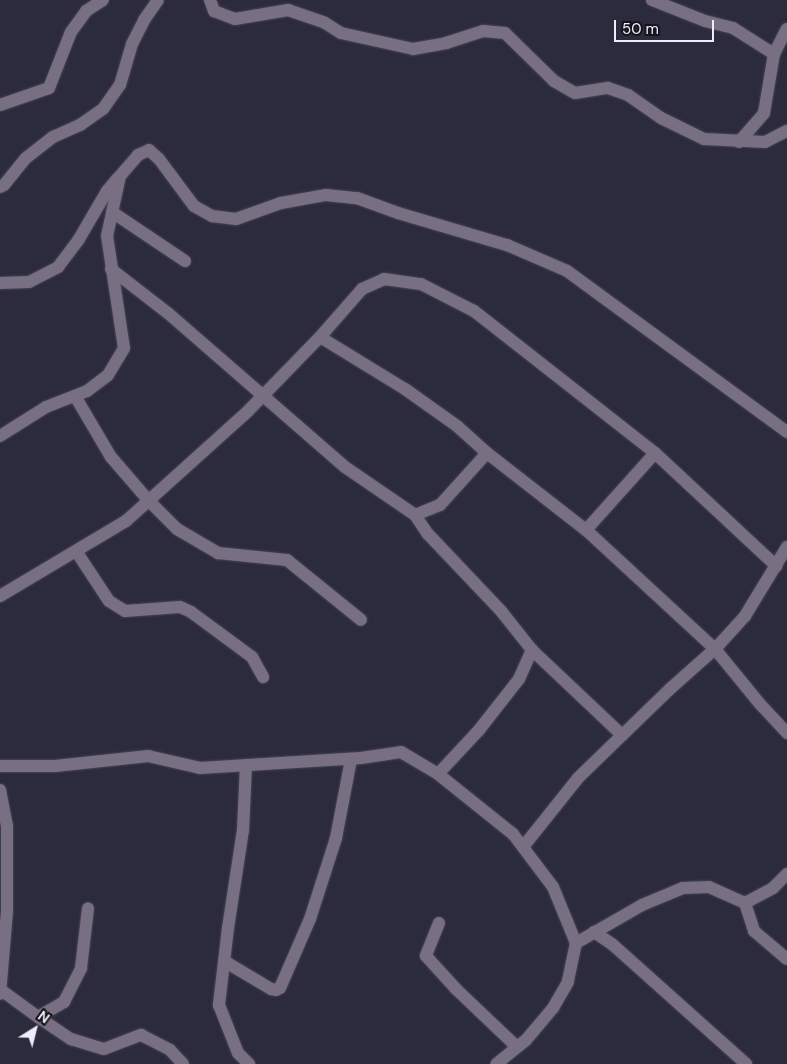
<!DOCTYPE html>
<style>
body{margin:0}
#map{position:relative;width:787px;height:1064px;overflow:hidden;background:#2c2a3d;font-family:"DM Sans",sans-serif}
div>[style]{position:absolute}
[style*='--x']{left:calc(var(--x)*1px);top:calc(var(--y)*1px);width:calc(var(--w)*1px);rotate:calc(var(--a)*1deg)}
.roads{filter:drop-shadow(0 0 1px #474557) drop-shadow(0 0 1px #474557)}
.minor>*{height:12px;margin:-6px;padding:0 6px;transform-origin:6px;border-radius:6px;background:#796f82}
span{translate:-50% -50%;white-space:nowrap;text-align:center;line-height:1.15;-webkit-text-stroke:4.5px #15141d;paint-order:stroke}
.north{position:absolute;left:10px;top:1004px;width:50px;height:50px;-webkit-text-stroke:4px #15141d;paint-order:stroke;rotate:36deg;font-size:14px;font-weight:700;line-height:20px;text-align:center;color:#edecf9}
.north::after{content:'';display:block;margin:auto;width:18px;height:22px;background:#edecf9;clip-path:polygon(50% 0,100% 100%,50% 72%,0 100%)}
.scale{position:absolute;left:614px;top:20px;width:100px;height:22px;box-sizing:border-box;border:2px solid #edecf9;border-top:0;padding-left:6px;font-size:15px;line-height:18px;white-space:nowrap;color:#edecf9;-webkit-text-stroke:4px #15141d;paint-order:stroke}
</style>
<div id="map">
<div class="roads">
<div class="minor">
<i style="--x:210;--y:0;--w:12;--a:70"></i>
<i style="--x:214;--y:11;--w:22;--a:21"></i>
<i style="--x:235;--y:19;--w:54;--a:-9.6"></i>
<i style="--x:288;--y:10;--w:39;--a:19"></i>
<i style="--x:325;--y:23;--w:19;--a:32"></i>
<i style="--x:341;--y:33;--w:74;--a:12.5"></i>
<i style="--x:413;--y:49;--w:34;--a:-10"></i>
<i style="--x:446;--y:43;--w:39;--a:-18"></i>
<i style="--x:483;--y:31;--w:22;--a:5"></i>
<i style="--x:505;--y:33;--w:69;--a:44.4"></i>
<i style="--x:554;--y:81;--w:24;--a:30"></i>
<i style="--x:575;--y:93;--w:33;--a:-9"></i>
<i style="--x:608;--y:88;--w:21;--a:19"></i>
<i style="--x:628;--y:95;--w:40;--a:34.9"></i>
<i style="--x:661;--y:118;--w:48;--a:26"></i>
<i style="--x:704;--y:139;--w:61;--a:2.8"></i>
<i style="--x:765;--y:142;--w:25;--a:-27"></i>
<i style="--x:652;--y:0;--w:57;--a:21.6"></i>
<i style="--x:705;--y:21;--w:29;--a:14"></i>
<i style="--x:733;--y:28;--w:49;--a:32.4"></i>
<i style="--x:0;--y:105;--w:52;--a:-19.1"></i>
<i style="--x:49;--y:88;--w:60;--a:-68.6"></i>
<i style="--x:71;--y:32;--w:26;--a:-54"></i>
<i style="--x:86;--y:11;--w:20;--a:-33"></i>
<i style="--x:739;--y:142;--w:38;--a:-49"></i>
<i style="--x:764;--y:113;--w:60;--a:-80.4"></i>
<i style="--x:774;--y:54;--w:28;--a:-63"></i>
<i style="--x:0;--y:187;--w:4;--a:-27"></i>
<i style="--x:4;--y:185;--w:35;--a:-51"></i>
<i style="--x:26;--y:158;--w:34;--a:-38"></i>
<i style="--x:53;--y:137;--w:30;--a:-24"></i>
<i style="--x:80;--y:125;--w:28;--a:-35"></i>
<i style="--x:103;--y:109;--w:29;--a:-55"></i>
<i style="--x:120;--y:85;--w:43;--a:-73.7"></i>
<i style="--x:132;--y:44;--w:27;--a:-63"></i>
<i style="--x:144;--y:20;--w:24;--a:-55"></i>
<i style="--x:112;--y:212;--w:88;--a:33.9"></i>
<i style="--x:111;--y:269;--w:73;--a:37.8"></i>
<i style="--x:169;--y:314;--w:233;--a:41"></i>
<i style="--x:345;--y:467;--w:85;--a:34.4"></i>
<i style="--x:415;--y:515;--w:27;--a:-22"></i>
<i style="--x:440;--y:505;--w:70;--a:-47.9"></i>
<i style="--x:0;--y:283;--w:29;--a:-2"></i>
<i style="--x:29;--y:282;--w:33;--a:-27"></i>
<i style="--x:58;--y:267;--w:35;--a:-53"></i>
<i style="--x:79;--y:239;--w:56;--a:-59.7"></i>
<i style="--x:107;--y:191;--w:17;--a:-50"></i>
<i style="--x:320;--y:337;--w:64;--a:-48.8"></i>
<i style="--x:362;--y:289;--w:24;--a:-24"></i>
<i style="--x:384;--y:279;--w:37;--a:8"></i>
<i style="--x:421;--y:284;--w:59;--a:27"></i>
<i style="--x:474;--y:311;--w:230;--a:38.1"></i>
<i style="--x:655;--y:453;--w:166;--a:43"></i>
<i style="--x:75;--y:396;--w:71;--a:59.5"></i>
<i style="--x:111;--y:457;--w:58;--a:49.2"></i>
<i style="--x:149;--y:501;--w:40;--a:45"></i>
<i style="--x:177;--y:529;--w:48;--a:30.3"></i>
<i style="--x:218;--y:553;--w:69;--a:5.8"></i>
<i style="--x:287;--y:560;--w:95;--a:39"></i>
<i style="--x:0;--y:436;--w:54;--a:-32.2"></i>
<i style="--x:46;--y:407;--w:44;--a:-21.3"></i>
<i style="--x:87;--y:391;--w:26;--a:-37"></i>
<i style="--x:108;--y:375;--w:31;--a:-59"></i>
<i style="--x:124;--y:348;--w:113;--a:-98.6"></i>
<i style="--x:107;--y:236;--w:61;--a:-77.8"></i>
<i style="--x:120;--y:176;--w:28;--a:-49"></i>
<i style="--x:138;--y:155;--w:12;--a:-24"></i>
<i style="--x:149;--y:150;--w:13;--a:42"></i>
<i style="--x:159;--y:159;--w:59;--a:53.3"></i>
<i style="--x:194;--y:206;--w:21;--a:29"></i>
<i style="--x:212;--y:216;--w:24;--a:7"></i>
<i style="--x:236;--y:219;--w:48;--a:-19.6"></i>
<i style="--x:281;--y:203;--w:46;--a:-10.1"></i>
<i style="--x:326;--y:195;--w:31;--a:6"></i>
<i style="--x:357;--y:198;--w:44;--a:20.1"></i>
<i style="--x:398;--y:213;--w:114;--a:16.4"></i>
<i style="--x:507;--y:245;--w:65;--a:23.4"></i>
<i style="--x:567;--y:271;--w:273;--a:36.2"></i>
<i style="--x:415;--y:515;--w:23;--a:56"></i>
<i style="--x:428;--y:534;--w:106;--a:46.5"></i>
<i style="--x:501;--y:611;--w:50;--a:51.5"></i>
<i style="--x:532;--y:650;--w:124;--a:43.4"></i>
<i style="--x:586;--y:530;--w:103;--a:-48.1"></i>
<i style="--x:76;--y:551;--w:60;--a:56.6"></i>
<i style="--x:109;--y:601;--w:19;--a:32"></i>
<i style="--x:125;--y:611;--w:55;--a:-4.2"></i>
<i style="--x:180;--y:607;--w:12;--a:24"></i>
<i style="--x:191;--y:612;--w:76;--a:36.4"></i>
<i style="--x:252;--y:657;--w:23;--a:61"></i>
<i style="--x:0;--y:596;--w:147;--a:-30.8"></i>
<i style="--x:126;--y:521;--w:164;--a:-42"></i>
<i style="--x:248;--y:411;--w:103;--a:-45.8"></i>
<i style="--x:320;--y:337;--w:100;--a:31.5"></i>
<i style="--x:405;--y:389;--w:64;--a:35.4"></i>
<i style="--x:457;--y:426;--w:40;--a:42"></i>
<i style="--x:487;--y:453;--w:125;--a:37.9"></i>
<i style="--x:586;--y:530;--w:176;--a:42.7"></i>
<i style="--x:715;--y:649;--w:71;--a:50.7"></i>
<i style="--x:760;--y:704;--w:40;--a:47"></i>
<i style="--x:246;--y:765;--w:65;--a:92.6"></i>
<i style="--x:243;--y:830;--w:99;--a:98.7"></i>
<i style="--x:228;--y:928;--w:78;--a:96.7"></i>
<i style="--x:219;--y:1005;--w:52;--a:68.4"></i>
<i style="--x:238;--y:1053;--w:16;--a:45"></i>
<i style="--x:0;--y:766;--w:55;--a:0"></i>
<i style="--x:55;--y:766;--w:94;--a:-6.1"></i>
<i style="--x:148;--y:756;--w:53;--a:13"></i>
<i style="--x:200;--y:768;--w:161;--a:-3.6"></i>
<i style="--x:361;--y:758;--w:40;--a:-8.5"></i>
<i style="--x:401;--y:752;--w:43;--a:30.7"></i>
<i style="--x:438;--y:774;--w:96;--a:38.7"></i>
<i style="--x:513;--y:834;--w:66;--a:53"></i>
<i style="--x:553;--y:887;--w:61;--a:67.7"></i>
<i style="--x:576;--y:943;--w:40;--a:102"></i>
<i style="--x:568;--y:982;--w:30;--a:120"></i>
<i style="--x:553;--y:1008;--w:42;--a:130.2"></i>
<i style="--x:526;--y:1040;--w:38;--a:141"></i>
<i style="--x:438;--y:774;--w:60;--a:-47"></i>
<i style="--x:479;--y:730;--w:65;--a:-51.9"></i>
<i style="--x:519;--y:679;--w:32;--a:-66"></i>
<i style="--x:0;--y:790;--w:37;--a:79"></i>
<i style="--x:7;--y:826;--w:85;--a:90"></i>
<i style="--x:7;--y:911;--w:83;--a:94.8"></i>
<i style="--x:523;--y:847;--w:88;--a:-51.4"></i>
<i style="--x:578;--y:778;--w:129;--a:-44.1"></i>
<i style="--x:671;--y:688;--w:59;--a:-41.6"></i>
<i style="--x:715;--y:649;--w:45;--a:-47.7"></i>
<i style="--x:745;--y:616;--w:81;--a:-58.7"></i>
<i style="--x:745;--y:903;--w:29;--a:72"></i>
<i style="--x:754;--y:931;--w:43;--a:40.3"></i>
<i style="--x:439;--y:923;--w:35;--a:112"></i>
<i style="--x:426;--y:956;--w:45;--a:47.7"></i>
<i style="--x:456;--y:989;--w:84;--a:43.6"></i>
<i style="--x:594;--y:932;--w:22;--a:34"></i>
<i style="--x:612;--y:944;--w:180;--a:41.8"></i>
<i style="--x:576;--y:943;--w:76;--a:-29.9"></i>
<i style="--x:642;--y:905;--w:44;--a:-22.5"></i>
<i style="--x:683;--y:888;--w:26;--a:-2"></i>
<i style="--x:709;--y:887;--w:39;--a:24"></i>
<i style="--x:745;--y:903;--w:32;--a:-28"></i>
<i style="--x:773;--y:888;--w:20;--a:-45"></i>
<i style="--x:224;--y:961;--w:55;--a:30.8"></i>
<i style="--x:271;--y:989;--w:5;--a:11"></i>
<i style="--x:276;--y:990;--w:4;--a:-27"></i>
<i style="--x:280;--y:988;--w:75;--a:-66.5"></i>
<i style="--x:310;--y:919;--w:85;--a:-72.2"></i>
<i style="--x:336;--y:838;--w:80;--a:-79.2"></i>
<i style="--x:1;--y:990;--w:46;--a:36.1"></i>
<i style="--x:38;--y:1017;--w:30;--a:-30"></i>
<i style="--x:64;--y:1002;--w:38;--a:-63"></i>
<i style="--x:81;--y:968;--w:60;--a:-83.3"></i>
<i style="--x:38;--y:1017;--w:40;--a:34"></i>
<i style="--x:71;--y:1039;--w:34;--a:17"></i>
<i style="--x:104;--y:1049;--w:40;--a:-21"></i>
<i style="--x:141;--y:1035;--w:33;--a:27"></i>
<i style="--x:170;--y:1050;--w:19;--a:47"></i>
</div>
</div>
<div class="north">N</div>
<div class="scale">50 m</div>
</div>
